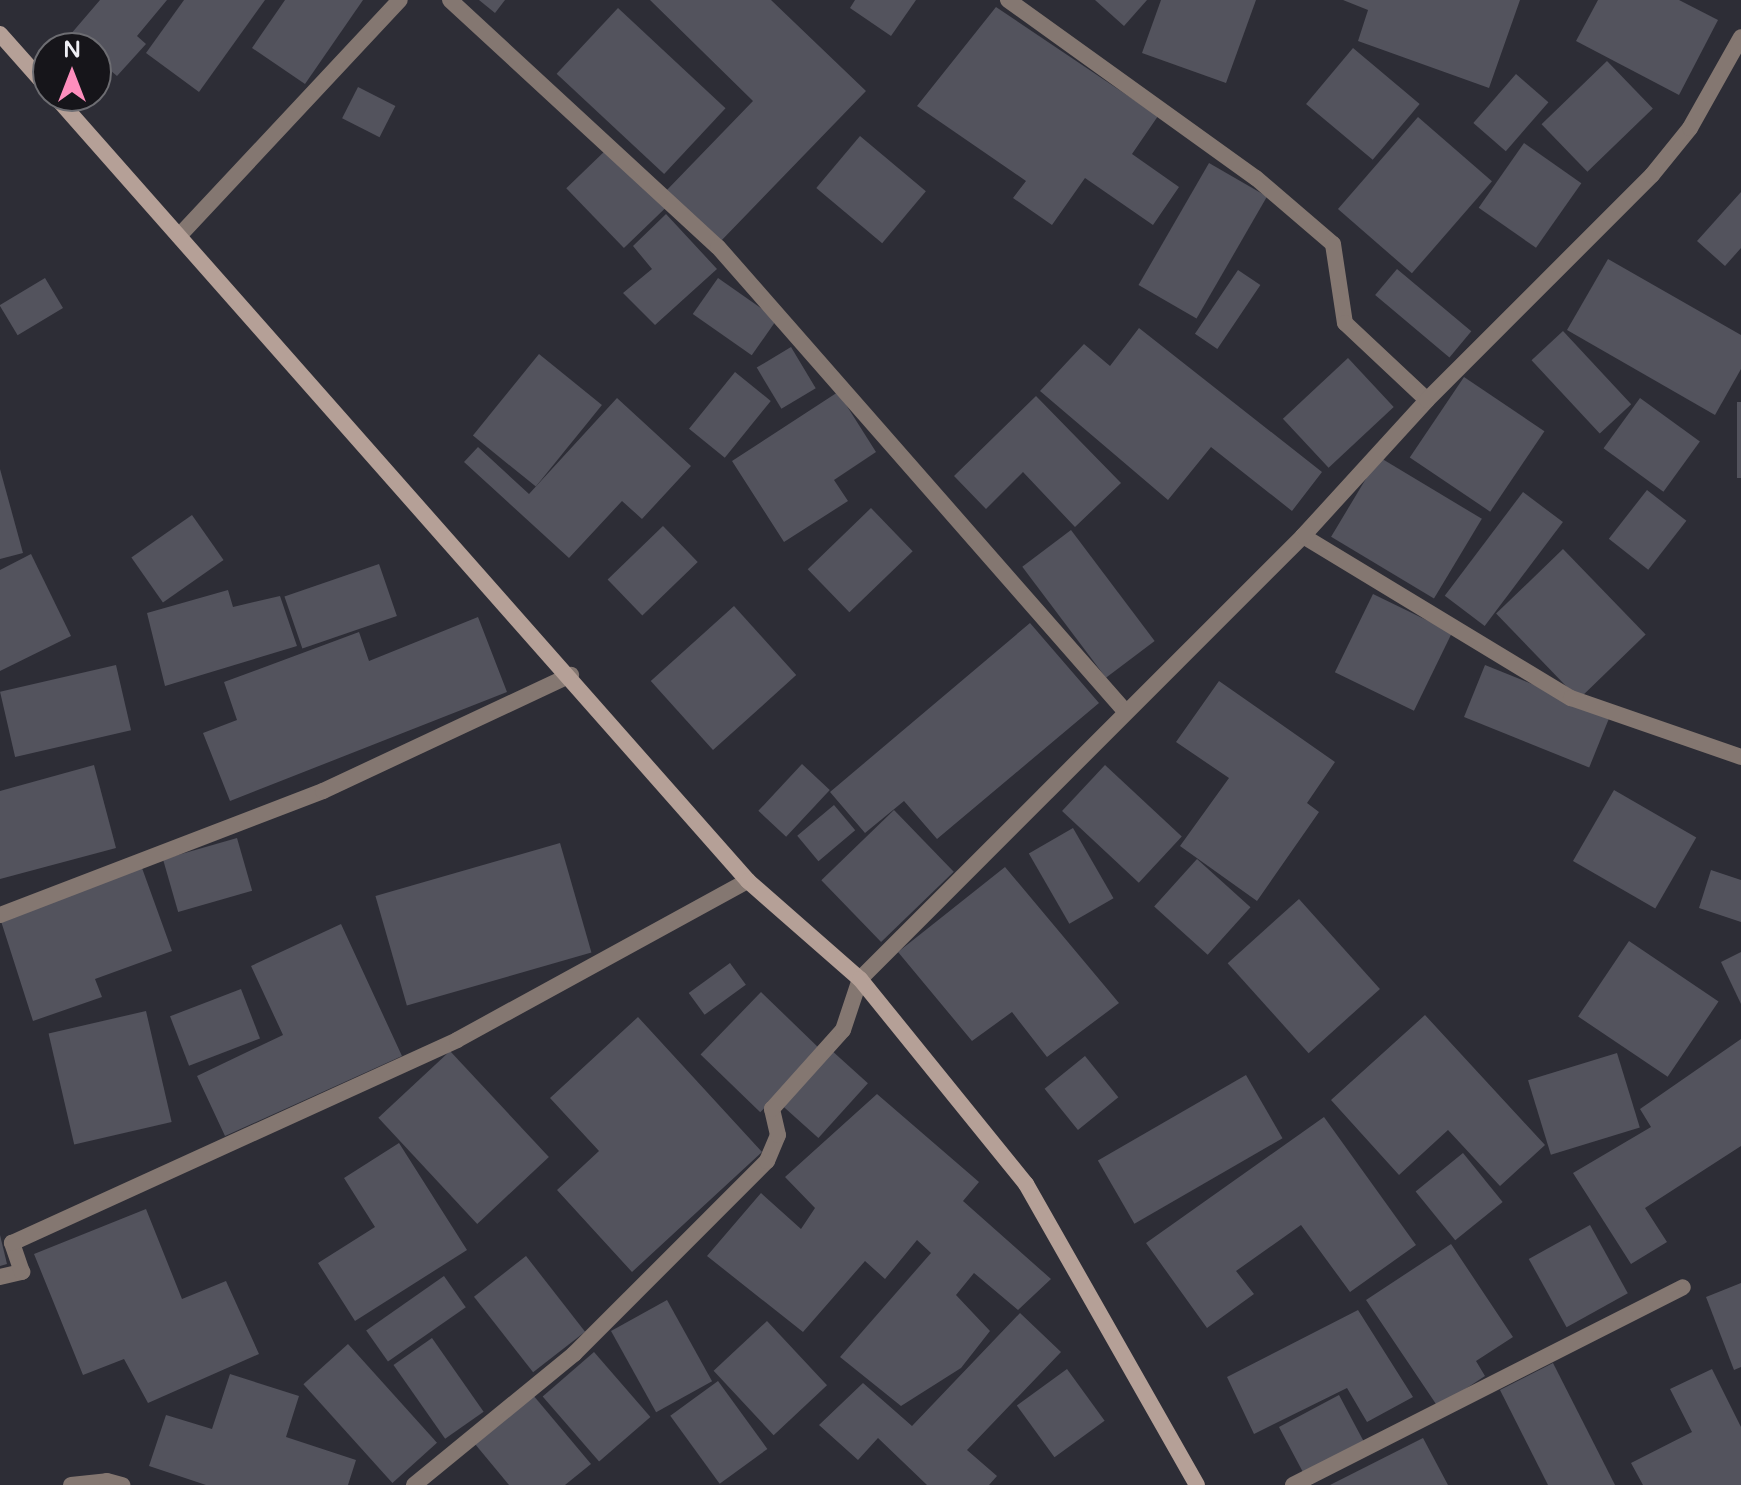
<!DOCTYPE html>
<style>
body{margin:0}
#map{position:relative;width:1741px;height:1485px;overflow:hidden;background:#2d2d36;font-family:"Varela Round",sans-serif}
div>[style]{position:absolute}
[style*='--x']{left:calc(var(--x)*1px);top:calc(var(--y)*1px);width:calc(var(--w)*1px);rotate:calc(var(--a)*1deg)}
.building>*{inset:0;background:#53535d;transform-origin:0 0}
.street>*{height:16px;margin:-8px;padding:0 8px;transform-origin:8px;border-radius:8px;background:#847771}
.secondary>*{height:16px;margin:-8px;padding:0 8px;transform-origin:8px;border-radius:8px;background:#b5a097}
span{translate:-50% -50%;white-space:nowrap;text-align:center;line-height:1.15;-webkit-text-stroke:6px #16151a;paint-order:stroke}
.north{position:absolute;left:32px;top:32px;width:80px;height:80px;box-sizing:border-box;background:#16151a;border:2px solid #6d6d72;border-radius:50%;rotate:0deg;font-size:22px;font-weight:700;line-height:32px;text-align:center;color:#f0f0f6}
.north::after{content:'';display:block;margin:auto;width:28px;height:36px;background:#fe8ebd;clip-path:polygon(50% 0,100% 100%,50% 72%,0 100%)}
</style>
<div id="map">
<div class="building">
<i style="clip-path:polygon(100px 0,167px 0,137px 36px,146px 44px,117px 76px,96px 58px,96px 48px,85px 48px,70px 35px)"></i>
<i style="clip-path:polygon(184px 0,265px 0,199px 92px,146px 53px)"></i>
<i style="clip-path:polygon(285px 0,363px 0,305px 84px,252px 48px)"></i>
<i style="clip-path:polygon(479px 0,505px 0,495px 13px)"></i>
<i style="clip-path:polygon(650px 0,771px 0,866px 91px,719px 243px,665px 192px,753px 101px)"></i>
<i style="clip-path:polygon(855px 0,916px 0,891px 36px,850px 8px)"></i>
<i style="clip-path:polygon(1095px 0,1147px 0,1124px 26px)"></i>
<i style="clip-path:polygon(1161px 0,1256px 0,1226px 83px,1142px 53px)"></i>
<i style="clip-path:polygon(1343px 0,1520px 0,1489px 88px,1358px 41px,1368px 10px)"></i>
<i style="clip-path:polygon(1598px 0,1679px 0,1718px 20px,1679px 95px,1576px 41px)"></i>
<i style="clip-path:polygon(996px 7px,1158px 116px,1132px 154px,1179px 187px,1153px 225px,1085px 178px,1052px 225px,1013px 198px,1026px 181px,917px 106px)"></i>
<i style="left:618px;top:8px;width:147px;height:90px;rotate:43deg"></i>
<i style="left:1353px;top:48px;width:87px;height:73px;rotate:40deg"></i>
<i style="left:1607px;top:61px;width:66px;height:91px;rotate:46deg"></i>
<i style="left:1516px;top:74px;width:43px;height:65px;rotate:41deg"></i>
<i style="left:358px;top:87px;width:42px;height:35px;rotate:27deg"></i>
<i style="left:1418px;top:117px;width:98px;height:122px;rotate:41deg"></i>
<i style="left:860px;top:136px;width:86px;height:68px;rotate:40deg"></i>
<i style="left:1524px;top:143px;width:70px;height:79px;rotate:35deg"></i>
<i style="left:608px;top:148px;width:83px;height:58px;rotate:46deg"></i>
<i style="left:1209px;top:163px;width:67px;height:141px;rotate:30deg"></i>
<i style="clip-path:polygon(1741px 192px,1741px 248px,1725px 266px,1697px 241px)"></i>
<i style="clip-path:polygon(666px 214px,717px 269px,655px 325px,623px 293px,652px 269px,633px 246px)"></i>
<i style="clip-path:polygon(1608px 259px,1741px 335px,1741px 369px,1715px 415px,1567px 330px)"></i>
<i style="left:1397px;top:269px;width:97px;height:34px;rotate:40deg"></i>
<i style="left:1238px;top:270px;width:27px;height:77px;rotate:34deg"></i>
<i style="left:45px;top:278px;width:35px;height:53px;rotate:59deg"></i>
<i style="left:718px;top:278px;width:72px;height:44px;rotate:35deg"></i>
<i style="clip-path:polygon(1139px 328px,1322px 472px,1292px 511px,1211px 447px,1168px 500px,1040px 391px,1084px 344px,1110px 366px)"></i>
<i style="left:1563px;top:331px;width:100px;height:43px;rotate:47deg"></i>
<i style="left:791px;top:347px;width:48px;height:40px;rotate:59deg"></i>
<i style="left:539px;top:354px;width:81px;height:105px;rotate:39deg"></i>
<i style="left:1348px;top:358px;width:67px;height:89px;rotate:47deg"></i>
<i style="left:735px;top:372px;width:46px;height:73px;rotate:39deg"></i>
<i style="left:1464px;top:377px;width:97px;height:97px;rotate:34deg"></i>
<i style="clip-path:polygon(838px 392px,876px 452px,834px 480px,848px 501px,784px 542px,732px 461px)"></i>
<i style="clip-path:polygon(1036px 396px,1121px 483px,1075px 527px,1023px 472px,986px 509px,954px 476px)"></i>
<i style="clip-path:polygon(617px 398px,691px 466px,642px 519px,622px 501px,569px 558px,464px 462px,478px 447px,529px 494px)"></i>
<i style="left:1640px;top:398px;width:74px;height:62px;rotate:36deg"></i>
<i style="left:1737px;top:402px;width:4px;height:76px"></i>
<i style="left:1379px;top:457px;width:120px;height:93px;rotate:31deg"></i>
<i style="clip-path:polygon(0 469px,23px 553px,0 559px)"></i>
<i style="left:1647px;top:490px;width:50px;height:62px;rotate:38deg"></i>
<i style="left:1523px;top:492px;width:50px;height:130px;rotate:37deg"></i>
<i style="left:871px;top:508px;width:60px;height:88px;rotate:46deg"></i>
<i style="left:192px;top:515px;width:55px;height:74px;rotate:55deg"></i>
<i style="left:663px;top:526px;width:50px;height:77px;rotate:46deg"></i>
<i style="left:1071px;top:530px;width:139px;height:61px;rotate:53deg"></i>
<i style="left:1563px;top:549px;width:119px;height:93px;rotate:46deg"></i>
<i style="clip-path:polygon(31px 554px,71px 636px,0 671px,0 570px)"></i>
<i style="left:379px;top:564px;width:55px;height:100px;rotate:71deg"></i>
<i style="clip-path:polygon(228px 590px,233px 607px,280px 596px,297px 646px,165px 686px,147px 613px)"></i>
<i style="left:1373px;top:594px;width:88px;height:87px;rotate:26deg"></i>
<i style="left:734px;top:606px;width:93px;height:112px;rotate:48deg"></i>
<i style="clip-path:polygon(478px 617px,507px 692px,230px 801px,203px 733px,237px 720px,224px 682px,359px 632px,369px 661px)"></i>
<i style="clip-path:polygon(1030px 623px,1099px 703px,937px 839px,904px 801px,865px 833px,830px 792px)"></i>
<i style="left:116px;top:665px;width:67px;height:119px;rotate:77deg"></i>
<i style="left:1485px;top:665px;width:135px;height:56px;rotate:22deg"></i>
<i style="clip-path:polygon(1219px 681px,1335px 762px,1307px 803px,1319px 812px,1257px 901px,1180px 846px,1229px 778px,1176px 742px)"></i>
<i style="left:802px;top:764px;width:38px;height:64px;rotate:43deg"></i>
<i style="clip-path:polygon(94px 765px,116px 848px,0 879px,0 791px)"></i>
<i style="left:1105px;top:765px;width:105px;height:63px;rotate:43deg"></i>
<i style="left:1614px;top:790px;width:95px;height:82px;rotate:30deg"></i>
<i style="left:834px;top:805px;width:33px;height:48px;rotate:50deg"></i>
<i style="left:894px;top:810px;width:86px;height:101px;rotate:46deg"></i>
<i style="left:1073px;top:828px;width:81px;height:51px;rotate:60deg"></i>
<i style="left:237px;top:838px;width:55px;height:77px;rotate:74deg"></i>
<i style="left:560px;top:843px;width:114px;height:192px;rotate:74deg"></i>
<i style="left:1197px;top:859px;width:72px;height:64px;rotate:42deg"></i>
<i style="clip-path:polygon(1005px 867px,1119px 1003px,1047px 1057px,1012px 1012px,972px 1041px,898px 952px)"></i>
<i style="clip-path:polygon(142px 868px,172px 951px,95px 979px,102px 997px,33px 1021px,0 918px)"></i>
<i style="clip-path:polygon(1711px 870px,1741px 880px,1741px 922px,1699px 908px)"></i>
<i style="left:1299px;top:899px;width:121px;height:96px;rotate:48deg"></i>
<i style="clip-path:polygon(341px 924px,402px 1056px,225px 1136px,197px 1076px,283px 1035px,251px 966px)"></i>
<i style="left:1629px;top:941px;width:108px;height:91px;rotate:34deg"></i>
<i style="clip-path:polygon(1741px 952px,1741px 1004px,1721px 962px)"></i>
<i style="left:730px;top:963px;width:27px;height:51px;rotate:54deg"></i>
<i style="left:241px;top:989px;width:53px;height:76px;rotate:69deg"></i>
<i style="left:761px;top:992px;width:83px;height:87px;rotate:44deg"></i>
<i style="left:146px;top:1011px;width:114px;height:100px;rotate:77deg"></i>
<i style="clip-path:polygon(1425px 1015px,1545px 1145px,1500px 1186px,1448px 1130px,1399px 1175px,1331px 1100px)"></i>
<i style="clip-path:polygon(638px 1017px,762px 1152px,632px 1272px,557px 1190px,599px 1151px,550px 1098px)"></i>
<i style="clip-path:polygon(1741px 1039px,1741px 1146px,1645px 1208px,1667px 1242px,1631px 1264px,1573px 1173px,1651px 1127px,1640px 1109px)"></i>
<i style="left:830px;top:1049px;width:51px;height:74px;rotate:42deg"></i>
<i style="left:450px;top:1051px;width:145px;height:98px;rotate:47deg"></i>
<i style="left:1617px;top:1053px;width:78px;height:93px;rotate:73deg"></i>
<i style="left:1085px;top:1056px;width:53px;height:52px;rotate:51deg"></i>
<i style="left:1246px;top:1075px;width:73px;height:171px;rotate:60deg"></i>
<i style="clip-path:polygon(877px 1094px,979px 1182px,963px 1201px,1051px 1279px,1018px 1310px,974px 1273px,956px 1295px,990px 1331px,961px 1368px,901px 1406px,840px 1357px,931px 1253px,917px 1240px,885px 1279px,865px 1261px,803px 1332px,707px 1256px,761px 1193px,801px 1229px,815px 1208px,785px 1177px)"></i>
<i style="clip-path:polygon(1324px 1117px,1416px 1245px,1350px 1292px,1301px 1225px,1236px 1271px,1254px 1294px,1207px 1328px,1146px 1243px)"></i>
<i style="clip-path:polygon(399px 1143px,467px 1250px,355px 1321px,318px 1263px,375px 1227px,344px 1178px)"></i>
<i style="left:1463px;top:1153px;width:63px;height:61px;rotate:51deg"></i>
<i style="clip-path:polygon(146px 1209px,182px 1299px,226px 1281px,259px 1354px,148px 1403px,124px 1359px,83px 1375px,34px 1254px)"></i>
<i style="left:1590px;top:1225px;width:78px;height:70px;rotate:61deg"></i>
<i style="clip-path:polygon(0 1235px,7px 1264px,0 1266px)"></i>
<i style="clip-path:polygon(1451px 1244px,1513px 1337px,1476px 1361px,1485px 1376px,1438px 1407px,1366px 1300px)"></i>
<i style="left:526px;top:1256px;width:96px;height:66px;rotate:52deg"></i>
<i style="left:444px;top:1276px;width:38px;height:95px;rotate:55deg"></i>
<i style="clip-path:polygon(1741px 1283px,1741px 1367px,1734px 1370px,1706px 1297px)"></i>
<i style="left:667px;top:1300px;width:93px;height:64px;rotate:61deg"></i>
<i style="clip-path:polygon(1358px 1310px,1413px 1397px,1367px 1422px,1347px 1388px,1254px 1434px,1227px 1377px)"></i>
<i style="clip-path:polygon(1020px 1313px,1061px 1352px,967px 1450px,997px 1476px,989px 1485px,927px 1485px,878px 1438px,858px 1460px,819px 1425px,863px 1383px,912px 1426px)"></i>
<i style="left:767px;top:1321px;width:88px;height:73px;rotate:47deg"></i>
<i style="left:432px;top:1338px;width:90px;height:47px;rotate:55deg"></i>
<i style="left:348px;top:1344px;width:133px;height:60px;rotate:48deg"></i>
<i style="left:594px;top:1352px;width:86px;height:68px;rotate:49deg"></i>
<i style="clip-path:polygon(1553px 1363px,1615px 1485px,1548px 1485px,1500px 1390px)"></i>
<i style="left:1067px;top:1369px;width:64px;height:62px;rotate:54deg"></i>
<i style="clip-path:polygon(1712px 1369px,1741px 1427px,1741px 1485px,1643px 1485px,1631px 1463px,1692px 1432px,1670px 1389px)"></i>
<i style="clip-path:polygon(230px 1374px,299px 1396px,286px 1437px,356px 1460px,348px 1485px,206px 1485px,149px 1466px,166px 1415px,212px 1429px)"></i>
<i style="left:718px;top:1381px;width:84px;height:59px;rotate:54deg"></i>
<i style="clip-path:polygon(533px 1395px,591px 1464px,565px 1485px,509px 1485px,475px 1444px)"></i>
<i style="left:1339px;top:1395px;width:53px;height:68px;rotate:62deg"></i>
<i style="clip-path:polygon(1423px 1438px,1448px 1485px,1330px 1485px)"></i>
</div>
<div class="street">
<i style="--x:450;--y:0;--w:364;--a:42.7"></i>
<i style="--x:718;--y:247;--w:616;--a:48.75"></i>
<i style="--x:1008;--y:0;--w:305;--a:35.7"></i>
<i style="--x:1256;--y:178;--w:101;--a:40.6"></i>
<i style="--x:1333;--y:244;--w:80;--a:81.4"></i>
<i style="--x:1345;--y:323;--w:112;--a:43.2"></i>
<i style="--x:179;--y:236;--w:323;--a:-46.9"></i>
<i style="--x:1303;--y:536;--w:313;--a:31.2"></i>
<i style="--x:1571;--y:698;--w:180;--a:19.1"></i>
<i style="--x:0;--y:915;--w:346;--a:-21"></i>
<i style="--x:323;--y:791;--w:274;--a:-25.1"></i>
<i style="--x:0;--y:1277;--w:23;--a:-13"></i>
<i style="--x:22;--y:1272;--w:31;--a:-109"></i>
<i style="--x:12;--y:1243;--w:489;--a:-24.5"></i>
<i style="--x:457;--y:1040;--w:332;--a:-28.7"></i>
<i style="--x:71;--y:1485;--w:36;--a:-6"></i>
<i style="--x:107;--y:1481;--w:16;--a:15"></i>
<i style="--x:414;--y:1485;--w:207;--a:-39.3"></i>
<i style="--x:574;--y:1354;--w:273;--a:-45"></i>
<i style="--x:767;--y:1161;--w:28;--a:-67"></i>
<i style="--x:778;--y:1135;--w:27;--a:-103"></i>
<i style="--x:772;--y:1109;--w:106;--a:-48.1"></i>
<i style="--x:843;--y:1030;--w:54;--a:-71.6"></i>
<i style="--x:860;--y:979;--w:626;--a:-45"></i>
<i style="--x:1303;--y:536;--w:184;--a:-47.6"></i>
<i style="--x:1427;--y:400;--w:318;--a:-45"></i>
<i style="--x:1652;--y:175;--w:60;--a:-51"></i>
<i style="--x:1690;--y:128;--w:104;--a:-60.7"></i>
<i style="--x:1293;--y:1485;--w:437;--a:-26.9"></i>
</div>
<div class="secondary">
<i style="--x:0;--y:34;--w:72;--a:48.4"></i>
<i style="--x:55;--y:96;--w:1047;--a:48.56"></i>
<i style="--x:748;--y:881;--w:149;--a:41.2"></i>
<i style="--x:860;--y:979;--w:264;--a:51"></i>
<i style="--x:1026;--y:1184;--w:346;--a:60.4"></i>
</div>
<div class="north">N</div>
</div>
